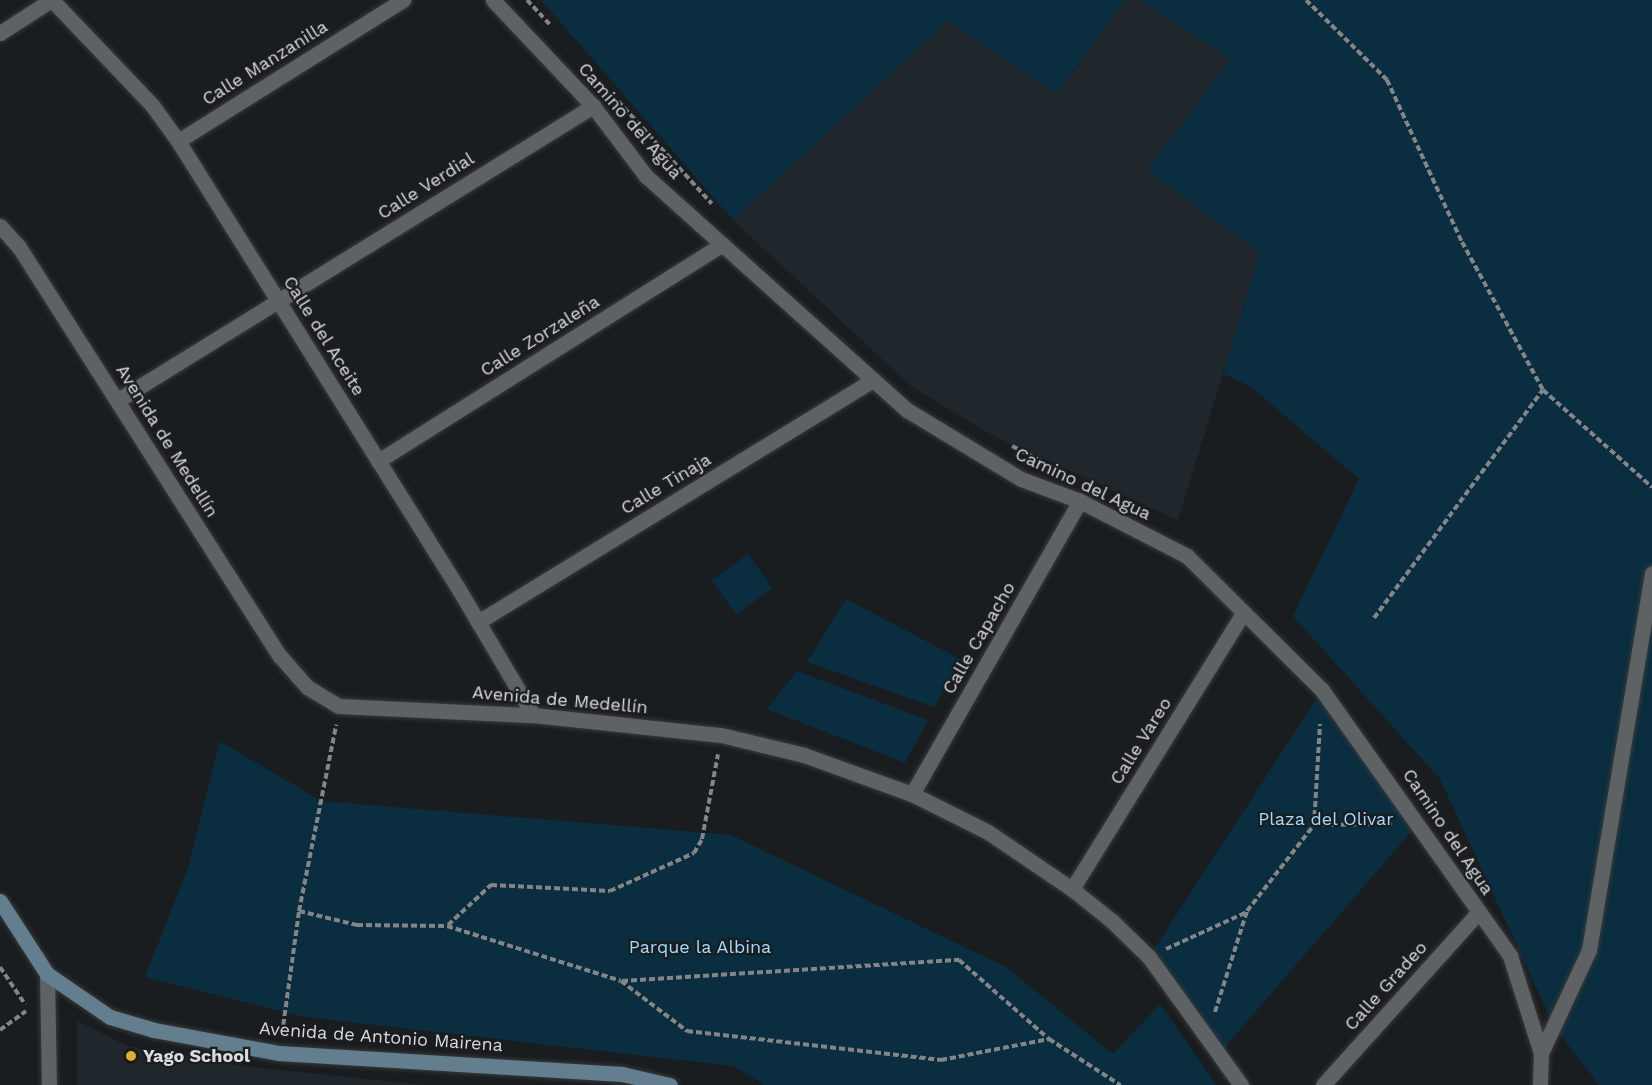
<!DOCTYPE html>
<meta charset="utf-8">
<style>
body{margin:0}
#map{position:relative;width:1652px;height:1085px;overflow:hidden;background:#1a1d1f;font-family:"Work Sans",sans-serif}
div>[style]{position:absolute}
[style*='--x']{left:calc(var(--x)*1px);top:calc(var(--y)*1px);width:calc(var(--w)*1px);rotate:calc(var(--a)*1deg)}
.built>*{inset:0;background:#1f272c}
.green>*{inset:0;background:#0a2d3f;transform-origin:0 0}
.path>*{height:4px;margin-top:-2px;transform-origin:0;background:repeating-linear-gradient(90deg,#838587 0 6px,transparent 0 9px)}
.roads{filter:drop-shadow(0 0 2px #383a3c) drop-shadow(0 0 2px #383a3c)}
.street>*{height:15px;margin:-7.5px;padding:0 7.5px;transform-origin:7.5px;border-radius:7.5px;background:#5e6264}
.secondary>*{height:15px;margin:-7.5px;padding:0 7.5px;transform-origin:7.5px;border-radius:7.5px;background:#627e8f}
.dots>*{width:16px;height:16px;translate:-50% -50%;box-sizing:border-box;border:3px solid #1a1d1f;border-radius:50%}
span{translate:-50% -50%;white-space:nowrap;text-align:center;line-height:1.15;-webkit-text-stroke:4.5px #1a1d1f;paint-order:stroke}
.street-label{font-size:18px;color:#d9dbdc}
.park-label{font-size:18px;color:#a2dafc}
.poi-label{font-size:18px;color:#d9dbdc;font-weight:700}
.left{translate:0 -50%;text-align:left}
</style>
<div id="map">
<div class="built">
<i style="clip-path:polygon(1125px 0,1140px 0,1231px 59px,1147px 171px,1260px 252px,1178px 520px,992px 435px,911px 386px,733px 220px,948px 21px,1056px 94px)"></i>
<i style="clip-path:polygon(77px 1021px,127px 1046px,243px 1066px,424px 1085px,77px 1085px)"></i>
</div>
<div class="green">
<i style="clip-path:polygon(541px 0,1125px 0,1056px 94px,948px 21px,733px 220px)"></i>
<i style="clip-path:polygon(1140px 0,1652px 0,1652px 1085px,1599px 1085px,1555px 1028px,1440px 779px,1293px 616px,1359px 479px,1251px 387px,1223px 374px,1260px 252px,1147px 171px,1231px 59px)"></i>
<i style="left:748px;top:554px;width:42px;height:45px;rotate:54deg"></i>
<i style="clip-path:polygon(846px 599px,962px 660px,934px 707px,807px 662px)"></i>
<i style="clip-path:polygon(797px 671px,928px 720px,905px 763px,767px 709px)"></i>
<i style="clip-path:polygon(1322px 690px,1419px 823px,1219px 1054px,1149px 957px)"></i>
<i style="clip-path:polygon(220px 741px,321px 801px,731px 835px,1006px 967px,1113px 1054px,1160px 1004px,1216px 1085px,765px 1085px,733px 1066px,305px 1017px,145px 977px,188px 868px)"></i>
</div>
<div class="path">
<i style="--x:527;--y:0;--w:35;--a:47"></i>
<i style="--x:1306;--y:0;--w:114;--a:44.6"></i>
<i style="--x:1387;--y:80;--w:179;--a:65.2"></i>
<i style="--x:1462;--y:242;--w:169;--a:61.3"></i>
<i style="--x:1543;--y:390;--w:146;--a:41.7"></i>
<i style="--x:618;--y:101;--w:139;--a:47.6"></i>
<i style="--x:1012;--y:446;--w:37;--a:27"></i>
<i style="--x:1374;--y:618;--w:284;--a:-53.5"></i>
<i style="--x:1314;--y:825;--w:101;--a:-86.6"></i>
<i style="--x:299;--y:911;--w:60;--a:13.6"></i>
<i style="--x:357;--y:925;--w:90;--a:0.6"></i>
<i style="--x:447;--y:926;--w:182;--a:17.5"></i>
<i style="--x:621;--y:981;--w:83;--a:37.1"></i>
<i style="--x:687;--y:1031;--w:256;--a:6.5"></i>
<i style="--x:941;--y:1060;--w:110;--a:-11"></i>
<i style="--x:1049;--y:1039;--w:85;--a:32.9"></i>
<i style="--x:448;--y:925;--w:59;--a:-42.9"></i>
<i style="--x:491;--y:885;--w:119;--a:2.9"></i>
<i style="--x:610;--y:891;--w:92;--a:-24.3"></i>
<i style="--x:694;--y:853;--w:16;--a:-60"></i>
<i style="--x:702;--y:839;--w:86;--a:-79.3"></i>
<i style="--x:1166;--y:949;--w:89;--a:-24.6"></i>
<i style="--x:0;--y:967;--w:45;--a:56"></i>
<i style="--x:622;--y:981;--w:338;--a:-3.6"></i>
<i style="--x:959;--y:960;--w:120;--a:41.3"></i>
<i style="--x:1215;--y:1012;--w:106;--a:-72.4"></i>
<i style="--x:1247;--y:911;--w:109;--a:-52.1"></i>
<i style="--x:1314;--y:825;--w:78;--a:-0.7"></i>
<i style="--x:0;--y:1030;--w:32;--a:-36"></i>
<i style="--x:282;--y:1034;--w:124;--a:-82.1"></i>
<i style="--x:299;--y:911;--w:190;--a:-78.7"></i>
</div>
<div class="roads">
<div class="street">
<i style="--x:52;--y:0;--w:145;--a:46.4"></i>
<i style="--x:152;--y:105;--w:44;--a:54.2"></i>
<i style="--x:178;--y:141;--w:527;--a:57.94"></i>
<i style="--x:458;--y:588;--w:147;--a:59.4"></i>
<i style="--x:493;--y:0;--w:146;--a:46.7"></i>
<i style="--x:593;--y:106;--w:88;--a:52.9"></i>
<i style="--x:646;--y:176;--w:351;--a:41.9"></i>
<i style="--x:907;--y:410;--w:133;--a:31.2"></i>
<i style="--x:1021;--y:479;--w:63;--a:20.4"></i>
<i style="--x:1080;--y:501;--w:120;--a:27.2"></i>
<i style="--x:1187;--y:556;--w:190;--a:44.8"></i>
<i style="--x:1322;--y:690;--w:326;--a:54.7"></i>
<i style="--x:1510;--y:956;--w:102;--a:72.3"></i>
<i style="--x:1541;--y:1053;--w:32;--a:92"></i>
<i style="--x:0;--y:33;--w:61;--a:-32.9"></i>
<i style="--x:178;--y:141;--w:266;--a:-32.1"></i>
<i style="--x:0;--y:226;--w:28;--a:48"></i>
<i style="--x:19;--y:247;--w:485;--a:57.5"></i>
<i style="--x:280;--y:656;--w:41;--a:48.9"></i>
<i style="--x:307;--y:687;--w:37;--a:31"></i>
<i style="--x:339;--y:706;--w:194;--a:2.7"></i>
<i style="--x:533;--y:715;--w:189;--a:6.1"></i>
<i style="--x:721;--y:735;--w:85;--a:13.5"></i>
<i style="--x:804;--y:755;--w:115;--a:19.9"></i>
<i style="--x:912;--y:794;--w:85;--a:26.6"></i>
<i style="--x:988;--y:832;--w:102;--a:34.2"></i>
<i style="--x:1072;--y:889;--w:51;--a:38.7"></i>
<i style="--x:1112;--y:921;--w:52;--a:44.2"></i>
<i style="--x:1149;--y:957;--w:158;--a:54.3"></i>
<i style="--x:118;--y:400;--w:559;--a:-31.76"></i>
<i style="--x:378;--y:461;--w:407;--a:-32.2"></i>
<i style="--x:478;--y:622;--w:463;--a:-31.5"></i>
<i style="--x:912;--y:794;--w:338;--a:-60.2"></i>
<i style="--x:1072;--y:889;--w:325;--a:-58.2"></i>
<i style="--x:47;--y:974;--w:111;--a:89"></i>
<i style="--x:1541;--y:1053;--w:114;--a:-65"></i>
<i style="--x:1589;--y:950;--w:382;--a:-80.5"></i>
<i style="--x:1323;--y:1085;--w:233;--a:-48"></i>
</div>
<div class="secondary">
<i style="--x:0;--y:901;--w:87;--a:57.2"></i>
<i style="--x:47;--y:974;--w:76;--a:34.3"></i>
<i style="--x:110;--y:1017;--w:46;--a:16.5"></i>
<i style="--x:154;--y:1030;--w:127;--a:10.4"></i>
<i style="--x:279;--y:1053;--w:344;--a:3.5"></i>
<i style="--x:622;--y:1074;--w:49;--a:12.9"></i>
</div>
</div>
<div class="dots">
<i style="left:131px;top:1056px;background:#e0b034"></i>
</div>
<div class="street-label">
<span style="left:265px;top:63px;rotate:-32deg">Calle Manzanilla</span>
<span style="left:630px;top:121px;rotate:49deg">Camino del Agua</span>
<span style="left:426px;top:186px;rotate:-32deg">Calle Verdial</span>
<span style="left:324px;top:336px;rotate:58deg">Calle del Aceite</span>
<span style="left:540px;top:336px;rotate:-32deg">Calle Zorzaleña</span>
<span style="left:167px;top:441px;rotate:58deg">Avenida de Medellín</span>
<span style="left:666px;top:484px;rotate:-31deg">Calle Tinaja</span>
<span style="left:1083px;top:484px;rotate:25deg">Camino del Agua</span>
<span style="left:979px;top:638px;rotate:-60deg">Calle Capacho</span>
<span style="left:560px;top:700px;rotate:5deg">Avenida de Medellín</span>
<span style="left:1141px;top:741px;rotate:-58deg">Calle Vareo</span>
<span style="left:1448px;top:832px;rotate:56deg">Camino del Agua</span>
<span style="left:1386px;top:986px;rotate:-48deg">Calle Gradeo</span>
<span style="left:381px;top:1037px;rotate:4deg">Avenida de Antonio Mairena</span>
</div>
<div class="park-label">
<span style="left:1326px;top:819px">Plaza del Olivar</span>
<span style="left:700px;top:947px">Parque la Albina</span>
</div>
<div class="poi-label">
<span class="left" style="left:143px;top:1056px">Yago School</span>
</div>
</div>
